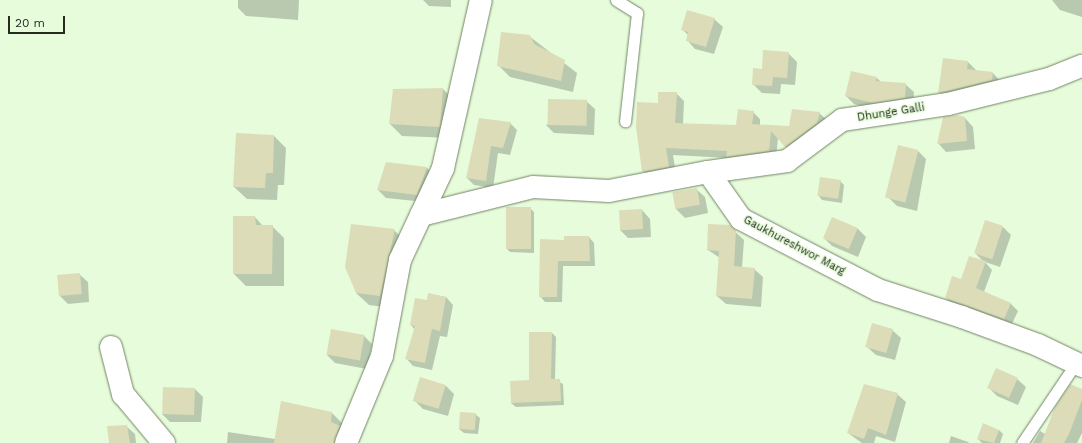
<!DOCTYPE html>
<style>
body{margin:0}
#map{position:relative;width:1082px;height:443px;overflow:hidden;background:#e7fcdb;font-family:"Work Sans",sans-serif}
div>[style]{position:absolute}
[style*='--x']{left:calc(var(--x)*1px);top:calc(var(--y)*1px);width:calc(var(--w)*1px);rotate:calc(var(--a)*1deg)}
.shadow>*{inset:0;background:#0003}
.building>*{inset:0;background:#dcddb8;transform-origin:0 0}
.roads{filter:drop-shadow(0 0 1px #728567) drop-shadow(0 0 1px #728567)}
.lane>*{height:11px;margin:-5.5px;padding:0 5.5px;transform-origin:5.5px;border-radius:5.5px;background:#fff}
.street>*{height:22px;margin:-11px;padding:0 11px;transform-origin:11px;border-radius:11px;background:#fff}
.secondary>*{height:22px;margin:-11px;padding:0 11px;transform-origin:11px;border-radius:11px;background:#fff}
span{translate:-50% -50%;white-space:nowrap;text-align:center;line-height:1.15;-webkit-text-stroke:3px #e7fcdb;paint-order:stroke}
.street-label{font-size:11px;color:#242b1f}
.scale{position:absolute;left:8px;top:16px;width:57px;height:18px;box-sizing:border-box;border:2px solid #242b1f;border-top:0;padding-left:5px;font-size:12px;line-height:14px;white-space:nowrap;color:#242b1f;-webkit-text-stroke:3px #e7fcdb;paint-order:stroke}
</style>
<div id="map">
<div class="shadow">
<i style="clip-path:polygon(238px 0,299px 0,298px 20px,246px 16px,238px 8px)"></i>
<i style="clip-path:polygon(423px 0,451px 0,451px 7px,429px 6px)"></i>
<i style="clip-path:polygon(1052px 0,1082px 0,1082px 17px,1060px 10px)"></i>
<i style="clip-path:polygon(714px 19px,723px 27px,714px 54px,695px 49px,687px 40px,688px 35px,682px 29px)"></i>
<i style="clip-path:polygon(529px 36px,577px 73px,573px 92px,510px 77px,498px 65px)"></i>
<i style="clip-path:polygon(788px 53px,797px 62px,795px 85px,781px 84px,780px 94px,762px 93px,753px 84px,763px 70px)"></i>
<i style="clip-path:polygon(968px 62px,977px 71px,993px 73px,1001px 82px,947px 101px,939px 92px)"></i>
<i style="clip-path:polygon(877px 78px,881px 82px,905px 84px,914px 92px,913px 106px,882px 111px,854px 104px,846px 96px)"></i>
<i style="clip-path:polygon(443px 89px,455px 101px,451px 138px,402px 136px,390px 124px)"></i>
<i style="clip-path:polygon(676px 93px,684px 101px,683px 124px,737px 126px,753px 112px,760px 119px,760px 125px,789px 127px,819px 113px,827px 120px,793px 154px,778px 138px,776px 158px,735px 164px,729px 158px,673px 155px,676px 174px,650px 179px,643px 171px,659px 104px)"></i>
<i style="clip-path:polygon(586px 101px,595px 109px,594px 135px,554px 133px,546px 125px)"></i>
<i style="clip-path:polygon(965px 118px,973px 127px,975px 149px,946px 152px,938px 143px)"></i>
<i style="clip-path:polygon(480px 119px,510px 123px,517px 130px,510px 155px,498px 153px,493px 188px,474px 185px,467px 178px)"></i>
<i style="clip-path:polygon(274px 136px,286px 148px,284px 185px,278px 185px,277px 200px,247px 199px,234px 187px)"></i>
<i style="clip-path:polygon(898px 147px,918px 151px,926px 159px,917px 211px,897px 206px,889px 198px)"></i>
<i style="clip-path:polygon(386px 163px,427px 168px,435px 176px,425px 202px,386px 198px,378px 190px)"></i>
<i style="clip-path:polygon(840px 181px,844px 185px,842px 203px,822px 200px,818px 195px)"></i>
<i style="clip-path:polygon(696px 189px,705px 197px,708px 213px,685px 218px,676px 209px)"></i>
<i style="clip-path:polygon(530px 208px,534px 212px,534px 253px,510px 252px,506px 248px)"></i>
<i style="clip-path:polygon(642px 210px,650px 219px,651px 237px,628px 238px,620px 230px)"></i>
<i style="clip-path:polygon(255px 217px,263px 226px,272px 226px,284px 238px,284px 286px,246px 286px,234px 274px)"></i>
<i style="clip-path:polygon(833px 218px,858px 229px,866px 237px,858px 257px,832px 246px,824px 238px)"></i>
<i style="clip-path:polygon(729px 226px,744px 240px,742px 268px,754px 269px,763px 277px,761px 307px,726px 304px,717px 296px,720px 258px,708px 250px)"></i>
<i style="clip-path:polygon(1003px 227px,1011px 235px,1000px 267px,985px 262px,992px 270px,984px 292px,1011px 304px,1018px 311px,1011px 326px,953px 306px,946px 298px,961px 280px,984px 262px,975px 253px)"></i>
<i style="clip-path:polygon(394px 230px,406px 242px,392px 308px,369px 305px,356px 293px)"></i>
<i style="clip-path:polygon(589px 237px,594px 243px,595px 266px,563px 266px,562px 302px,545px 302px,540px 296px,565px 241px)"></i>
<i style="clip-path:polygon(79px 274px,88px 282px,89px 302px,68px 304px,60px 296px)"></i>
<i style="clip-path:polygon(429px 294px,446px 297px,453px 305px,447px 337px,440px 336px,432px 370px,413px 366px,406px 358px,415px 330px,411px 325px,427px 302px)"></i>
<i style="clip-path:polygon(892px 330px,901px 338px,895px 360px,876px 355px,867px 347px)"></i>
<i style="clip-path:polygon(552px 333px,556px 337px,555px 380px,563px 384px,564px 405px,516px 407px,511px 403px,530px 381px)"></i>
<i style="clip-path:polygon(364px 336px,372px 344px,367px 369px,335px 363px,327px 355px)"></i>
<i style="clip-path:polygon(1017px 379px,1026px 387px,1018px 405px,997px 396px,988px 387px)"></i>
<i style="clip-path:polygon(445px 385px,454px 394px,448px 416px,423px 409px,414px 400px)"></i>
<i style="clip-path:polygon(195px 389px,203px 397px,201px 422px,170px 422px,162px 414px)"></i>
<i style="clip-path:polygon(1082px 390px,1082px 433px,1077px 443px,1033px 443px,1040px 431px,1045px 434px)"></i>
<i style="clip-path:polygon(897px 394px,906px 402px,895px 442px,876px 436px,874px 443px,862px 443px,848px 433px)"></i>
<i style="clip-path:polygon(282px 402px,332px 413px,347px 428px,354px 443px,227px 443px,228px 432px,275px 439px)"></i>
<i style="clip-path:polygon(475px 414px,480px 418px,478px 434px,464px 433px,459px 429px)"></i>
<i style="clip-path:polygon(126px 426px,135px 434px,136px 443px,110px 443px)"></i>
<i style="clip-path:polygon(999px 430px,1003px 434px,1000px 443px,982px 443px,978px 439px)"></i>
<i style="clip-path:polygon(951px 436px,968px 442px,969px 443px,949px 443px)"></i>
</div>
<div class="building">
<i style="clip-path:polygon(687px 10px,715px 18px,706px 47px,686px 41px,688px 32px,681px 30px)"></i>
<i style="clip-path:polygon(501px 32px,530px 35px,534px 44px,565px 60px,561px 81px,497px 66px)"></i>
<i style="clip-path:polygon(763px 50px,789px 52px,787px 78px,773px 77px,772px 86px,752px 85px,753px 68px,762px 69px)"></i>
<i style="clip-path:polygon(943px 58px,968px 61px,967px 69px,993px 72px,992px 80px,938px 93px)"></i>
<i style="clip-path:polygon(851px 71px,877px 77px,876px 81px,906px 83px,905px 98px,873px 103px,845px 96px)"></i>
<i style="clip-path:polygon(443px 88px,440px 127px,389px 124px,393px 89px)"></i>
<i style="clip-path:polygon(658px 92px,677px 92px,675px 123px,736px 125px,738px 109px,754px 111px,752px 124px,789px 126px,792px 109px,820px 112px,817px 123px,785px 147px,771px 131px,769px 151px,726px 157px,727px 151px,666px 148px,669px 167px,642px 172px,636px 127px,637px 102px,658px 103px)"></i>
<i style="left:548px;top:99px;width:39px;height:26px;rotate:1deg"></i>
<i style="clip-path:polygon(956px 115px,965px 117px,967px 141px,937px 144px,943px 117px)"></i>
<i style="clip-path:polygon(479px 118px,511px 122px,503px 148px,491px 146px,486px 181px,466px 178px)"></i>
<i style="clip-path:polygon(236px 133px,274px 135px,273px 173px,266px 173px,265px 188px,233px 187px)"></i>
<i style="left:898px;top:145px;width:21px;height:54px;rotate:14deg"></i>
<i style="clip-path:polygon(386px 162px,427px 167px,417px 195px,377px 190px)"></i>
<i style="left:820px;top:177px;width:21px;height:19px;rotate:8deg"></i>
<i style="left:697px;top:188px;width:17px;height:25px;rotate:80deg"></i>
<i style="left:506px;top:207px;width:25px;height:42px"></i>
<i style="left:642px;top:209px;width:20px;height:23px;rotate:87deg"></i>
<i style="clip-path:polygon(233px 216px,255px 216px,256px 225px,273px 225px,272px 274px,233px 274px)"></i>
<i style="left:832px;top:217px;width:28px;height:23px;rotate:23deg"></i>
<i style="left:985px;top:220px;width:19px;height:35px;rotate:18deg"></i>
<i style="clip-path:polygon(351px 224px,395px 229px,380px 296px,356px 293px,345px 267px)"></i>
<i style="clip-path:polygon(708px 224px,730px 225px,736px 230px,734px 266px,755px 268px,752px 299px,716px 296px,719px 251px,707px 250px)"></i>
<i style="clip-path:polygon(564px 236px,589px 236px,590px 261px,558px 261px,557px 297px,539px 297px,540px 239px,564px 240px)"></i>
<i style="clip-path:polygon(969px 256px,986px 261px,976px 288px,1011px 303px,1004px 319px,945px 298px,952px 276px,961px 279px)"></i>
<i style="left:80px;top:273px;width:21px;height:23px;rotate:85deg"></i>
<i style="clip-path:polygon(428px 293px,446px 297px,440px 331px,432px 329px,425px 363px,405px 359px,415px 326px,410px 325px,415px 298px,427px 300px)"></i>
<i style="left:872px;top:323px;width:22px;height:25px;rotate:16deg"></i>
<i style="left:331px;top:329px;width:34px;height:26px;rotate:10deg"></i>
<i style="clip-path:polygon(529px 332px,552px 332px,551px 379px,560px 379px,561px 401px,511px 403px,510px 381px,529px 380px)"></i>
<i style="left:996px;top:368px;width:24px;height:22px;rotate:24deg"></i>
<i style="left:420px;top:377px;width:27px;height:25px;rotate:17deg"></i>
<i style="clip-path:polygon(864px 384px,898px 393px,886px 435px,868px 428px,864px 439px,847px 433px)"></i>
<i style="clip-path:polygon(1070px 384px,1082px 389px,1082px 400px,1069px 434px,1064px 443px,1041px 443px,1055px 407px)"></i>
<i style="left:163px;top:387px;width:32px;height:27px;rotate:2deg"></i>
<i style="clip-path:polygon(281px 401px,332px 412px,331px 422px,340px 426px,334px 443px,274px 443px)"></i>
<i style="left:460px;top:412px;width:16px;height:17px;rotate:4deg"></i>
<i style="clip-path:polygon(983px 423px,999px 430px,994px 443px,977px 439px)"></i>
<i style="clip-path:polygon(127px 425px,130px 443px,109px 443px,107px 426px)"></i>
</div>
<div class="roads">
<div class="lane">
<i style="--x:616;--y:0;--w:25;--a:32"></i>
<i style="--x:637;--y:13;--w:109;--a:96.3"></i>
<i style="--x:1022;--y:443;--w:97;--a:-56"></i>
</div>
<div class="street">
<i style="--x:708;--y:172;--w:80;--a:-7.9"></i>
<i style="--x:787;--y:161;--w:69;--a:-36.7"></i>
<i style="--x:842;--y:120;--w:107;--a:-8.6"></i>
<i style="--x:948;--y:104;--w:104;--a:-13.9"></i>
<i style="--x:1049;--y:79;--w:35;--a:-22"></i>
<i style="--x:421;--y:215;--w:115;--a:-14"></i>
<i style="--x:533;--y:187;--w:76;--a:3"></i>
<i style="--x:609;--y:191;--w:101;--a:-10.9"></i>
<i style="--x:708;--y:172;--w:57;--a:54.9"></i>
<i style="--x:741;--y:219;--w:154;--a:27.4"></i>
<i style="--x:878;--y:290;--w:88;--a:17.8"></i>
<i style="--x:962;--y:317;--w:81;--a:20.2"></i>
<i style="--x:1038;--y:345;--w:49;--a:25.5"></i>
<i style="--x:111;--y:347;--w:49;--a:75.7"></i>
<i style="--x:123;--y:394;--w:64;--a:50.1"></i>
</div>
<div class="secondary">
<i style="--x:346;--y:443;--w:94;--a:-67.5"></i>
<i style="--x:382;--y:356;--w:98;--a:-79.4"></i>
<i style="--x:400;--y:260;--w:102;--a:-64.9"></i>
<i style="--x:443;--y:168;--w:172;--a:-77.3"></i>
</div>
</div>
<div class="street-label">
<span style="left:891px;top:113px;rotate:-9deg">Dhunge Galli</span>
<span style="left:794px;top:246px;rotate:28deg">Gaukhureshwor Marg</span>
</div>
<div class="scale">20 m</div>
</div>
